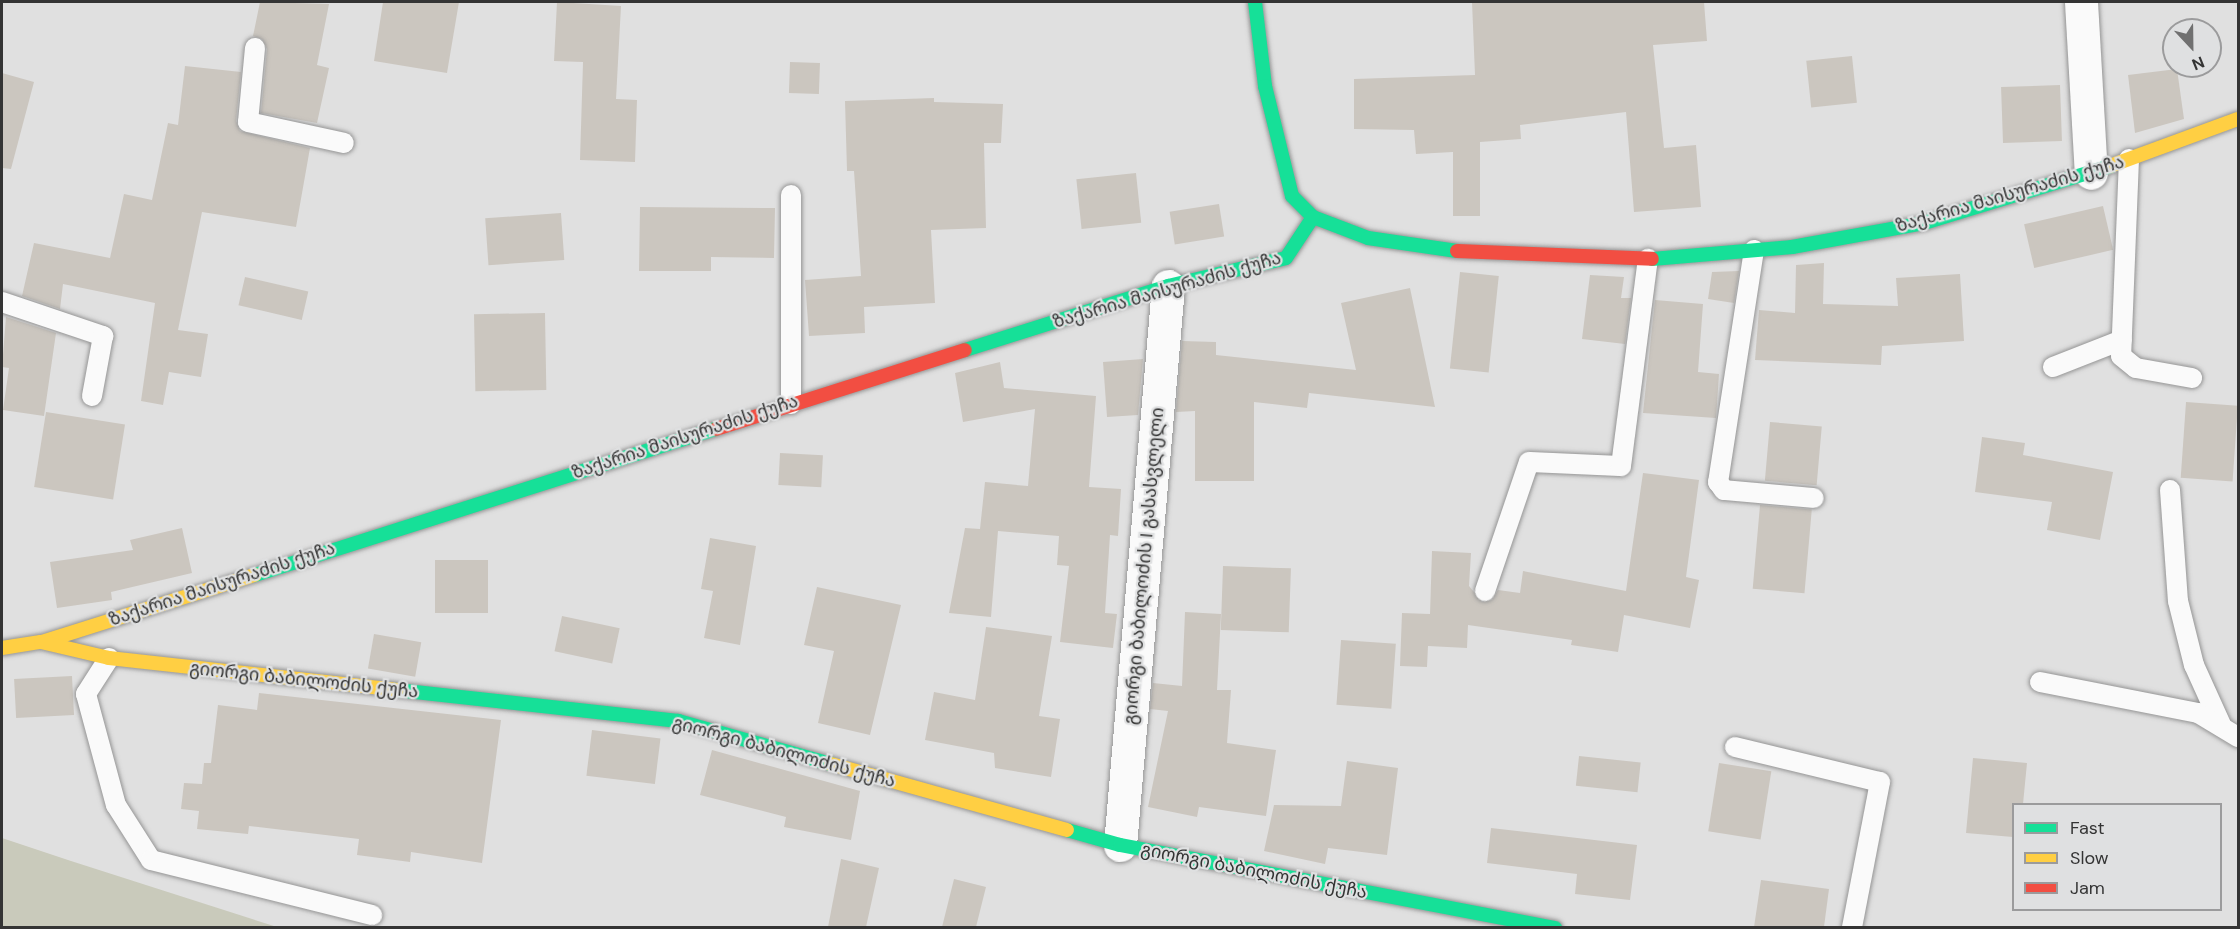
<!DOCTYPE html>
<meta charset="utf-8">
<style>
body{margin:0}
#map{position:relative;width:2240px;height:929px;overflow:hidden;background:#e0e0e0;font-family:"DM Sans","Noto Sans Georgian",sans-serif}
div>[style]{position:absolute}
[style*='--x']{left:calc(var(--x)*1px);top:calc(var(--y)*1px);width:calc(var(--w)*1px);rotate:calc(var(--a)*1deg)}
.green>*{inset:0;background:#c9cabb}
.building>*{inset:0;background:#cbc6bf;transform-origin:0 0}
.roads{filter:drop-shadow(0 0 2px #959595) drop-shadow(0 0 2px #959595)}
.lane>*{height:20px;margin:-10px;padding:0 10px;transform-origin:10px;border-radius:10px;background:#fafafa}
.street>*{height:33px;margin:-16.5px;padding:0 16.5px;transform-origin:16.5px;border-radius:16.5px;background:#fafafa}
.fast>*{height:14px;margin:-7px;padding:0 7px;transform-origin:7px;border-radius:7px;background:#16e098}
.slow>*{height:14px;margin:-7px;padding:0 7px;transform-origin:7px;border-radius:7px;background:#ffcf43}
.jam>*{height:14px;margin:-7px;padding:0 7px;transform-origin:7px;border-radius:7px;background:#f24e42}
span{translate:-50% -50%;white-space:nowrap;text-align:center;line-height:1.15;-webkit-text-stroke:4.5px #dfe0e1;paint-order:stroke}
.street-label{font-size:18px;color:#343434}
.frame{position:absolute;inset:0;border:3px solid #343434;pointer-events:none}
.legend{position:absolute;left:2012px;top:803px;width:210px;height:108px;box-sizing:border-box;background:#dfe0e1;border:2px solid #9b9b9c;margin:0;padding:8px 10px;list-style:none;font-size:18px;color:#343434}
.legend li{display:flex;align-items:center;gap:12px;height:30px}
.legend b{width:30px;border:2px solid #9b9b9c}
.north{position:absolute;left:2162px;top:18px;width:60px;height:60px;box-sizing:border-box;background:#dfe0e1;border:2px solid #9b9b9c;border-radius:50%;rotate:158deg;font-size:16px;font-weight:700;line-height:24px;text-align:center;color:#343434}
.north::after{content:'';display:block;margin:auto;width:21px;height:27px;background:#707070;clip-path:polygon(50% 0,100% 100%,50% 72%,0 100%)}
</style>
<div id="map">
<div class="green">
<i style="clip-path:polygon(2px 838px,71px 861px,277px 927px,2px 927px)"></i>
</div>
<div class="building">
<i style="clip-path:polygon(260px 2px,329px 4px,317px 65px,329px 68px,317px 123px,261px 113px,267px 49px,262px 39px,253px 36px)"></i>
<i style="clip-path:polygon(383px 2px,459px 2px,447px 73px,374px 61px)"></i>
<i style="clip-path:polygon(557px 2px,621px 6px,616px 99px,637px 100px,635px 162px,580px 160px,583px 62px,554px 61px)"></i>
<i style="clip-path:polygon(1472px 2px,1704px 2px,1707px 41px,1653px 45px,1664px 148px,1696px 145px,1701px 207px,1634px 212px,1626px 112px,1520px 125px,1521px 139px,1480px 142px,1480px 216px,1453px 216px,1453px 152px,1416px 154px,1414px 130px,1354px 129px,1354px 79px,1475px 75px)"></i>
<i style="left:1852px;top:56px;width:47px;height:46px;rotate:84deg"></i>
<i style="left:790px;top:62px;width:30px;height:31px;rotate:2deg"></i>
<i style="clip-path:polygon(185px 66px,241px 72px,236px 121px,240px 131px,310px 148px,296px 227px,202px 212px,178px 330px,208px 334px,201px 377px,169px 372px,163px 405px,141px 401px,155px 303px,63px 284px,60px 309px,22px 296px,34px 243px,110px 258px,124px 194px,152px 200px,168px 123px,178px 125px)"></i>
<i style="clip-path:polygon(2177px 69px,2184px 119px,2135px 133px,2128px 75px)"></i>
<i style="clip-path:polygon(2px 73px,34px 82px,11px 169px,2px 168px)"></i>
<i style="left:2060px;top:85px;width:56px;height:59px;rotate:88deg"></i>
<i style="clip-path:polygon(934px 98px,934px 102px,1003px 104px,1001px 143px,984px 143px,986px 228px,931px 230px,935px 303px,864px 307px,865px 333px,809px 336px,805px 280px,861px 276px,854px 171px,847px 171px,845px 101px)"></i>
<i style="left:1136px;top:173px;width:50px;height:60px;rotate:84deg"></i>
<i style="left:1219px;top:204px;width:33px;height:50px;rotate:81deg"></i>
<i style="left:2103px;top:206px;width:45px;height:81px;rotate:77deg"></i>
<i style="clip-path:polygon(640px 207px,775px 208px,774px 258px,711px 257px,711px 271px,639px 271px)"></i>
<i style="left:561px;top:213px;width:47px;height:76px;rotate:86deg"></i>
<i style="clip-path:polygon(1824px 263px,1823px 304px,1898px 306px,1896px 278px,1960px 274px,1964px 341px,1882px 346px,1881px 365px,1755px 360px,1759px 310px,1795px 313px,1796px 265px)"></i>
<i style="clip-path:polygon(1739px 271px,1734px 303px,1708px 299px,1712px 272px)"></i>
<i style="left:1460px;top:272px;width:39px;height:97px;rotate:6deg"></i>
<i style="clip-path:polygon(1590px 275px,1624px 277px,1621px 298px,1631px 298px,1625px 344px,1582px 339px)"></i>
<i style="left:245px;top:277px;width:65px;height:29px;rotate:13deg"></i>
<i style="clip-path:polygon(1410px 288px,1435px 407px,1309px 393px,1307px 408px,1254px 402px,1254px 481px,1195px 481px,1195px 411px,1176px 412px,1182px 341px,1216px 342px,1216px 355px,1356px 370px,1341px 303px)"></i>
<i style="clip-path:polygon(1655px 300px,1703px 304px,1698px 372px,1719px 374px,1716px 418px,1643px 413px)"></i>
<i style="left:545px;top:313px;width:77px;height:71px;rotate:89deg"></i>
<i style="clip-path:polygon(6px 317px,56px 333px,44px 416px,3px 410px,9px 368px,2px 367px)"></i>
<i style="clip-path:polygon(1143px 359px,1138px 415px,1107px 417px,1103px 362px)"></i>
<i style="clip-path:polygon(1000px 362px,1004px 388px,1096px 396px,1089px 487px,1121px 489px,1118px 536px,1110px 535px,1105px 613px,1117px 614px,1113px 648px,1060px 642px,1069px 566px,1057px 565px,1059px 536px,998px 531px,991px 617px,949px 613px,965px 528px,980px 529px,985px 482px,1028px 486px,1035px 409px,963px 422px,955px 373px)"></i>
<i style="left:2186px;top:402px;width:52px;height:76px;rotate:4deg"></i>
<i style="left:46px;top:412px;width:80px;height:76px;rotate:9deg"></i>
<i style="left:1770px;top:422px;width:52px;height:59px;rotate:5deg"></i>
<i style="clip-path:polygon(1982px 437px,2025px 443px,2023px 455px,2113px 472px,2100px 540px,2047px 530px,2052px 502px,1975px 492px)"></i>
<i style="left:780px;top:453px;width:43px;height:32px;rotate:3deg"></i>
<i style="clip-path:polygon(1643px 473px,1699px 480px,1686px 577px,1699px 580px,1690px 628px,1624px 615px,1618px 652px,1571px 645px,1572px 640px,1468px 625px,1467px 648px,1428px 646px,1427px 667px,1400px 666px,1402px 613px,1430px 614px,1432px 551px,1471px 553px,1469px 586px,1482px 602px,1492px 600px,1498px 590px,1520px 593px,1523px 571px,1626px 591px)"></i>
<i style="left:1760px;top:505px;width:52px;height:84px;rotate:5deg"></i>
<i style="clip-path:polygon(182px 528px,192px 573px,111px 592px,112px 600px,57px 608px,50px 562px,133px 550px,130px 540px)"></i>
<i style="clip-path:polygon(710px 538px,756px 546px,740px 645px,704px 638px,713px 591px,701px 589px)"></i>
<i style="left:435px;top:560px;width:53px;height:53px"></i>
<i style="left:1223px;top:566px;width:68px;height:64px;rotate:2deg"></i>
<i style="clip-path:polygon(817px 587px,901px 605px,870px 735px,818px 723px,834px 651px,804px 645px)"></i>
<i style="clip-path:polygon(1185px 612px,1221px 614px,1217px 690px,1231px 690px,1227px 743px,1276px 750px,1266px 816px,1199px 807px,1197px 817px,1148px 807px,1168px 711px,1150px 709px,1153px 683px,1182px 686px)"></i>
<i style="left:562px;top:616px;width:59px;height:36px;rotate:12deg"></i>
<i style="clip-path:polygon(986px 627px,1052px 636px,1039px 716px,1060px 719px,1051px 777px,995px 768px,994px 753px,925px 740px,934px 692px,975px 700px)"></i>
<i style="left:374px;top:634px;width:48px;height:35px;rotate:10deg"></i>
<i style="left:1341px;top:640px;width:55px;height:65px;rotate:4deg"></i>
<i style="left:72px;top:676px;width:39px;height:58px;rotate:87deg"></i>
<i style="clip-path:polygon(259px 693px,501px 720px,482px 863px,411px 852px,410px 862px,357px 855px,359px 839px,249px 826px,248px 834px,197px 829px,199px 811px,181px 809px,184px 783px,202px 784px,204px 763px,211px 763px,218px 705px,257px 710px)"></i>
<i style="left:592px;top:730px;width:69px;height:46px;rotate:7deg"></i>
<i style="clip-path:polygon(712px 750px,860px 791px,851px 840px,784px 827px,786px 817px,700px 795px)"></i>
<i style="left:1579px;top:756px;width:62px;height:30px;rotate:6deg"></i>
<i style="clip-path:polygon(1973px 758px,2027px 763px,2023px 804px,2013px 804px,2013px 837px,1966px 833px)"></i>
<i style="clip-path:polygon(1347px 761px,1398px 768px,1387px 855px,1328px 848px,1325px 864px,1264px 851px,1274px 805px,1341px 806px)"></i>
<i style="left:1719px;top:763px;width:53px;height:69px;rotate:9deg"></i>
<i style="clip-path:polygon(1491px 828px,1637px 845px,1630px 900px,1575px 894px,1577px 874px,1487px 863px)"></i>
<i style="clip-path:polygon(841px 859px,879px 868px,866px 927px,828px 927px)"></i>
<i style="clip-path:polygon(954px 879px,986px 887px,976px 927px,942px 927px)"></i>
<i style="clip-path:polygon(1761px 880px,1829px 889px,1824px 927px,1754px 927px)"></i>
</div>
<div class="roads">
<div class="lane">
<i style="--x:255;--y:48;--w:74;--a:95.4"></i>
<i style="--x:248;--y:122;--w:98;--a:12.3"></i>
<i style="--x:2129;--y:159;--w:197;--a:92.3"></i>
<i style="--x:2121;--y:356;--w:19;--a:39"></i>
<i style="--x:2136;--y:368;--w:57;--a:10.1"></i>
<i style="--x:1754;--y:250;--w:235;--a:98.8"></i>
<i style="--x:1718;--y:482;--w:10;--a:53"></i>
<i style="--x:1724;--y:490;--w:90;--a:5.1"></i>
<i style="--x:2;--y:302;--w:107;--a:18.6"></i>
<i style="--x:103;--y:336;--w:61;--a:100.4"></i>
<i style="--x:2053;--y:367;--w:74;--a:-21.4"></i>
<i style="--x:791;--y:404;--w:209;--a:-90"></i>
<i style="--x:2170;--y:490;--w:111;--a:85.9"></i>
<i style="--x:2178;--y:601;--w:66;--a:76"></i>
<i style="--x:2194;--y:665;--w:68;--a:65.7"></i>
<i style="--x:1485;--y:591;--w:136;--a:-71.2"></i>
<i style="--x:1529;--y:462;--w:92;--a:2.5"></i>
<i style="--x:1621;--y:466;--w:209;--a:-82.6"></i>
<i style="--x:109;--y:658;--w:43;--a:122.6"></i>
<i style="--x:86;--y:694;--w:115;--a:74.9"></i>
<i style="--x:116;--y:805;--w:65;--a:57.5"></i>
<i style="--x:151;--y:860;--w:228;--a:14"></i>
<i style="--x:2040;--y:682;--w:161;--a:11.1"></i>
<i style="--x:2198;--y:713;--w:47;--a:31"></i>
<i style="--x:1735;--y:747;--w:149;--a:13.6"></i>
<i style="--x:1880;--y:782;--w:149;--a:100.9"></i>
</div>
<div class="street">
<i style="--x:2081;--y:2;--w:171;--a:86.7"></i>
<i style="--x:1120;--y:845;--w:561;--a:-85.09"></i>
</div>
<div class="fast">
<i style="--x:1255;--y:2;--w:85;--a:83.2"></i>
<i style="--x:1265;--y:86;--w:113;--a:76.2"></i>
<i style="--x:1292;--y:196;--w:30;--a:45"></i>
<i style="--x:1313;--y:217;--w:59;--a:20.9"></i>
<i style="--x:1368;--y:238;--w:90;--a:8.3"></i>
<i style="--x:1652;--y:259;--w:141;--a:-4.9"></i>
<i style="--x:1792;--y:247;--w:134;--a:-10.3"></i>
<i style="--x:1924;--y:223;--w:195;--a:-17"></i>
<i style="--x:965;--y:350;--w:213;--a:-17.5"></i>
<i style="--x:1168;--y:286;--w:121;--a:-13.3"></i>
<i style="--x:1286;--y:258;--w:49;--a:-56.6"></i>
<i style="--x:255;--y:575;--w:484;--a:-17.6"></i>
<i style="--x:397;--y:690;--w:283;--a:6.3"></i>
<i style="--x:678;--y:721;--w:159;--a:15.7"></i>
<i style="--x:1067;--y:830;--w:55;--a:15.8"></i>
<i style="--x:1120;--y:845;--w:443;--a:10.8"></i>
</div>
<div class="slow">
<i style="--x:2110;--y:166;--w:136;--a:-20.2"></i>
<i style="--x:42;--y:642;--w:223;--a:-17.5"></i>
<i style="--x:2;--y:648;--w:39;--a:-9"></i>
<i style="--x:41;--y:642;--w:70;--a:13.2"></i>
<i style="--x:109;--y:658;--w:290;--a:6.3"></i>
<i style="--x:831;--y:764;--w:245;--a:15.6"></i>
</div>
<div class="jam">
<i style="--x:1457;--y:251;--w:195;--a:2.3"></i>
<i style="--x:716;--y:429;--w:261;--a:-17.6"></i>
</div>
</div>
<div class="street-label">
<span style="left:2010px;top:194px;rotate:-16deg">ზაქარია მაისურაძის ქუჩა</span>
<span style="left:1167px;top:290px;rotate:-16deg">ზაქარია მაისურაძის ქუჩა</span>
<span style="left:685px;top:437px;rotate:-18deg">ზაქარია მაისურაძის ქუჩა</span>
<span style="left:1144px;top:566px;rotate:-85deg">გიორგი ბაბილოძის I გასასვლელი</span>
<span style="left:222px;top:584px;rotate:-18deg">ზაქარია მაისურაძის ქუჩა</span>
<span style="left:304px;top:680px;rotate:6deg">გიორგი ბაბილოძის ქუჩა</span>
<span style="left:784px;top:752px;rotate:15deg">გიორგი ბაბილოძის ქუჩა</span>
<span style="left:1254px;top:871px;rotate:11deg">გიორგი ბაბილოძის ქუჩა</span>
</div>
<div class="frame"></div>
<ul class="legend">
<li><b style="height:8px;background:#16e098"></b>Fast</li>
<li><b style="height:8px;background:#ffcf43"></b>Slow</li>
<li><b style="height:8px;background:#f24e42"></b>Jam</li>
</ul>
<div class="north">N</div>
</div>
